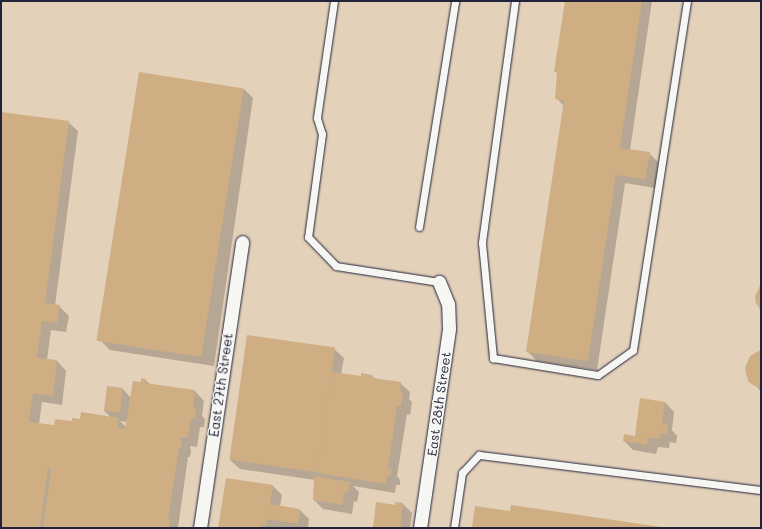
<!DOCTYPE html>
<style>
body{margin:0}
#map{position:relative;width:762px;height:529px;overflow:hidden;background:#ebe0d1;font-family:Mali,sans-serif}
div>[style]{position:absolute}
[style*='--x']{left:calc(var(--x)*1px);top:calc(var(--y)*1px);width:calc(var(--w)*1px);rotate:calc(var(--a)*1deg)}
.built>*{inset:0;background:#e3d1ba;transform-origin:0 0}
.shadow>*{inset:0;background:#0003}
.building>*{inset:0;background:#d0ae83;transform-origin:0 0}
.roads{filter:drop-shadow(0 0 1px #22223b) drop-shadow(0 0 1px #22223b)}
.lane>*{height:7px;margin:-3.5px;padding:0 3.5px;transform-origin:3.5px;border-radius:3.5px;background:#f6f6f2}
.street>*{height:13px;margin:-6.5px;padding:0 6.5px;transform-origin:6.5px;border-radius:6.5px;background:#f6f6f2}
span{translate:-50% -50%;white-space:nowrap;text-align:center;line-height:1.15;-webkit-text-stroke:3px #f6f6f2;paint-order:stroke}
.street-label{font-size:13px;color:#22223b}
.frame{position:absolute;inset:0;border:2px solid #22223b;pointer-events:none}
</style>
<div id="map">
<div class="built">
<i style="left:1px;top:1px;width:760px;height:527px"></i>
</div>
<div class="shadow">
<i style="clip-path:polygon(566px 1px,652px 1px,630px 150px,649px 153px,658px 162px,655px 188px,625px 183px,597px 370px,537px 361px,528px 352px,564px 106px,556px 98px,558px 74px,555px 71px)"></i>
<i style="clip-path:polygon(244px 89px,253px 98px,214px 366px,110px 350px,101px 341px)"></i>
<i style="clip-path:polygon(evenodd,1px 113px,68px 122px,78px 131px,55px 306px,59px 306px,69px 316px,66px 332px,51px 330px,47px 360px,57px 361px,66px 371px,62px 405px,42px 402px,39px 424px,54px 426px,81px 420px,112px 418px,104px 411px,123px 389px,131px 398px,145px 380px,150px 384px,195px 391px,204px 401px,202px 416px,205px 419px,204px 427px,200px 427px,197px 447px,190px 446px,191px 451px,190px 457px,188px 457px,178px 528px,1px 528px,1px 113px,120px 421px,127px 422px,127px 428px,120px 421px)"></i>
<i style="clip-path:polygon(334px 349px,344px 358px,341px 374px,362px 377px,372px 376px,376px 379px,400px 383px,410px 392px,409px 399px,412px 402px,410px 415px,407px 414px,397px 476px,400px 480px,400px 485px,396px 485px,395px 493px,353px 486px,359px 492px,357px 502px,354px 501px,352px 514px,323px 509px,314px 500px,315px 480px,240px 469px,230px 460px)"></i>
<i style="clip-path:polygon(759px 351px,761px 351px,761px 392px,746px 374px,746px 368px,749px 359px)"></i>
<i style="clip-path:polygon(665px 402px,674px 412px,672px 430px,677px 436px,676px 443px,670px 442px,669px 448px,658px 447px,656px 454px,633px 450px,624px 441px,636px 437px)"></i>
<i style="clip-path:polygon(273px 486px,282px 495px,280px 507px,300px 510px,309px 519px,308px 528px,219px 528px)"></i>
<i style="clip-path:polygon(403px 504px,412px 513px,410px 528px,374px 528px,396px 506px)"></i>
</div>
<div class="building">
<i style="clip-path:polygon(565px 1px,642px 1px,620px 148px,650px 152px,645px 179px,616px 175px,588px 361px,526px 352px,564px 100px,555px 99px,557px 72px,554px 72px)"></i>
<i style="left:139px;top:72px;width:106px;height:272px;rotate:9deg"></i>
<i style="clip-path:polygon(1px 112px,69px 121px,45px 303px,60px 305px,57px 323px,42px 321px,37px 358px,57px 360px,53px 396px,33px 393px,29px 422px,54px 425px,55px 419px,72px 421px,72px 418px,80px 419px,81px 412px,119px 418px,117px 428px,125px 429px,133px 381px,141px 382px,141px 378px,146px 379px,145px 383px,195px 390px,193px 408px,196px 409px,195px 419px,191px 418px,188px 438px,180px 437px,180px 440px,182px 440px,181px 448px,179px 448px,168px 519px,170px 519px,169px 527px,167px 528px,43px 528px,51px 469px,48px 469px,40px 528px,1px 528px)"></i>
<i style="clip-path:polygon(761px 283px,761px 311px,756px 303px,755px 297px)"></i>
<i style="left:247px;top:335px;width:89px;height:126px;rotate:8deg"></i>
<i style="clip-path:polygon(761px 350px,761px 388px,753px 385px,748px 381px,745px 368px,750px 356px)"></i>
<i style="clip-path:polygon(332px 372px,361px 376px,361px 373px,372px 375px,372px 378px,401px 382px,400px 391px,403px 392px,401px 406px,397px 406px,388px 469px,392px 469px,390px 476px,387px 476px,386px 484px,317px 473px)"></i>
<i style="left:107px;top:386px;width:16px;height:25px;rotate:7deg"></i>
<i style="clip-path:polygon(640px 398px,665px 402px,662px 424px,668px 425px,667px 434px,661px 433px,660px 439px,648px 438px,647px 445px,623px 441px,624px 434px,635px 436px)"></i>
<i style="clip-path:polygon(314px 476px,350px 482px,348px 493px,344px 492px,343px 505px,313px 500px)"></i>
<i style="clip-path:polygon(226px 478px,273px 485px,270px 504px,300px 509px,298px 524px,267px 519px,266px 525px,262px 525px,261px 528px,218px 528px)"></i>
<i style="clip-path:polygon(376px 502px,395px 505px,395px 502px,403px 503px,400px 528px,373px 528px)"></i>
<i style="clip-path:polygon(511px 505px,661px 527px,661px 528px,472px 528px,475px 506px,510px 511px)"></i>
</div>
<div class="roads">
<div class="lane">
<i style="--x:334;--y:1;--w:118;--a:98.3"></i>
<i style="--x:317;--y:118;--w:17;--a:73"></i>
<i style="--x:322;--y:134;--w:104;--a:97.7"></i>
<i style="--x:308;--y:237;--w:40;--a:46"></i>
<i style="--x:336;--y:266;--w:104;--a:8.8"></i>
<i style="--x:515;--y:1;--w:244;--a:97.8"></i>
<i style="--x:482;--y:243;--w:116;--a:84.5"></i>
<i style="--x:493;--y:358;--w:106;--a:9.2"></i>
<i style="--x:598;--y:375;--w:43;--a:-35.5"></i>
<i style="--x:633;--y:350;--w:353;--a:-81.2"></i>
<i style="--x:419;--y:227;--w:229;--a:-80.9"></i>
<i style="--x:454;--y:528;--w:56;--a:-81.7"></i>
<i style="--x:462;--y:473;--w:25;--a:-47"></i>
<i style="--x:479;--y:455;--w:284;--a:7.1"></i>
</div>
<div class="street">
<i style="--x:200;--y:528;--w:289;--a:-81.6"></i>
<i style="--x:420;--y:528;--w:202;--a:-81.7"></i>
<i style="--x:449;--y:328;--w:24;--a:-92"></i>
<i style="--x:448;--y:304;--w:24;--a:-112"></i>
</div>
</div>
<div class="street-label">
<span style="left:221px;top:385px;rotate:-82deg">East 27th Street</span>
<span style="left:439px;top:404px;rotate:-82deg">East 28th Street</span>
</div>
<div class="frame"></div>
</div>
